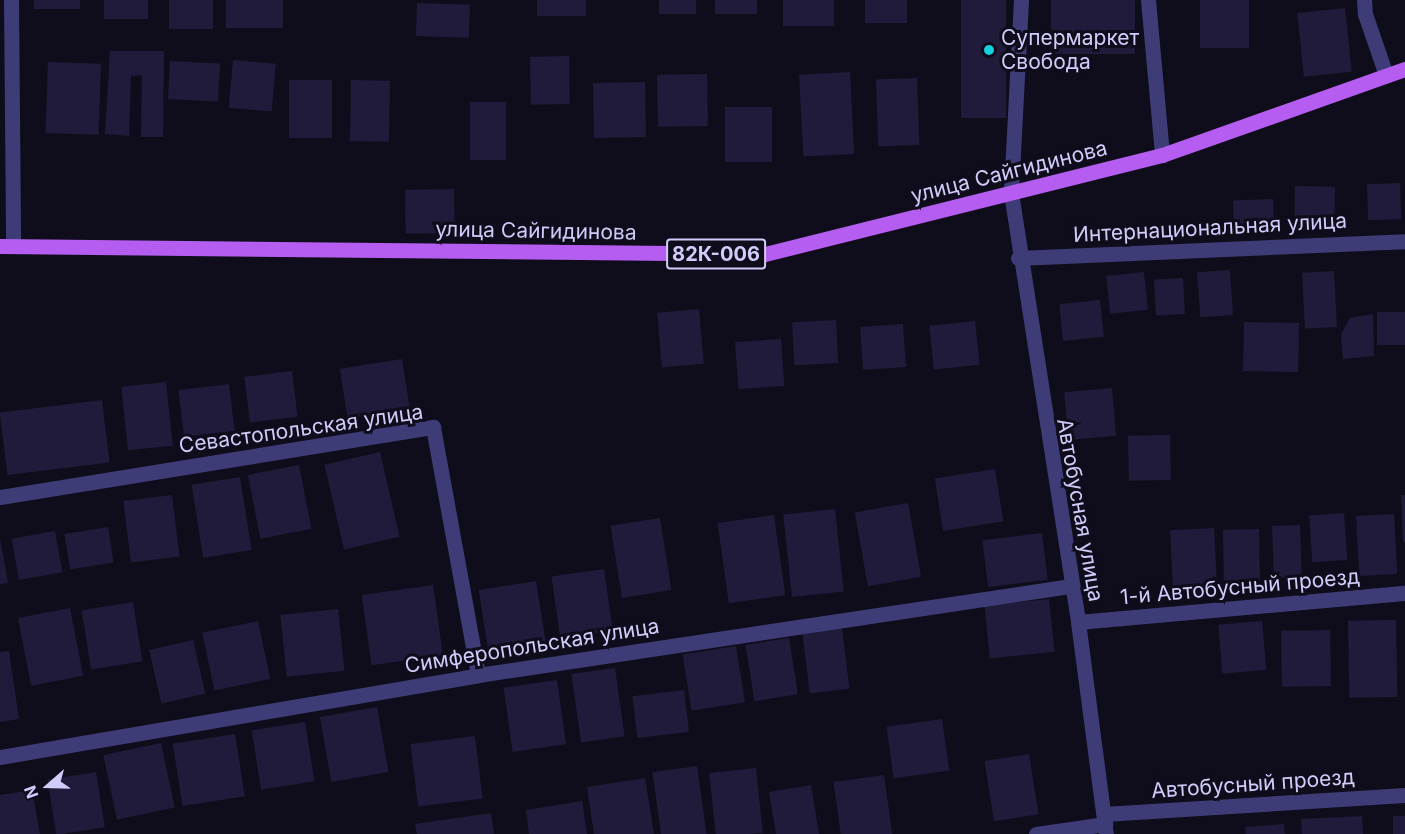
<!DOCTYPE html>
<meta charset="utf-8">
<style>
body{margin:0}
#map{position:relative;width:1405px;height:834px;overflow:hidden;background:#0f0d1b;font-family:Inter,sans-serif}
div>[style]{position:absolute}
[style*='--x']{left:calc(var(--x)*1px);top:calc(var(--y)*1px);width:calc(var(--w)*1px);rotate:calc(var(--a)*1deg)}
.building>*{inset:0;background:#201b3a;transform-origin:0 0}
.minor>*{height:15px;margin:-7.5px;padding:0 7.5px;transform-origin:7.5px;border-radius:7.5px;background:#3d3c76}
.primary>*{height:15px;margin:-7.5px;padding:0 7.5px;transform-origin:7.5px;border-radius:7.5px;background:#b55df0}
.dots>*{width:16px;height:16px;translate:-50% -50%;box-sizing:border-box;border:3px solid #0f0d1b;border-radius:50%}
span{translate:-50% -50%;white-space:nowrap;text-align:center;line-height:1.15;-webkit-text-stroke:6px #0f0d1b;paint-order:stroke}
.shield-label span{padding:2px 4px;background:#0f0d1b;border:2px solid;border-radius:4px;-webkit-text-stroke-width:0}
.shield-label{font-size:20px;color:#d0ccfa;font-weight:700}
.poi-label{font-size:21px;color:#d0ccfa}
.left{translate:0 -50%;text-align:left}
.street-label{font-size:21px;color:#d0ccfa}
.north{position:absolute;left:18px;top:756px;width:60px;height:60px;-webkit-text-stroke:4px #0f0d1b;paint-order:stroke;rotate:250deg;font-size:16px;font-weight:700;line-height:24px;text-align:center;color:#d0ccfa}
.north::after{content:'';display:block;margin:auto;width:21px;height:27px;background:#d0ccfa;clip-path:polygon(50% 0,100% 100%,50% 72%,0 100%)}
</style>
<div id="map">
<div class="building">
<i style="left:34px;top:0;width:46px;height:9px"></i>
<i style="left:104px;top:0;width:44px;height:19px"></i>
<i style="left:169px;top:0;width:44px;height:29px"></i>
<i style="left:226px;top:0;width:57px;height:28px"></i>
<i style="left:537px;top:0;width:49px;height:16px"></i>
<i style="left:659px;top:0;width:37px;height:14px"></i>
<i style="left:715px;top:0;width:42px;height:14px"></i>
<i style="left:783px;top:0;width:51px;height:26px"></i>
<i style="left:865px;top:0;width:42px;height:23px"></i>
<i style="left:961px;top:0;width:45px;height:118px"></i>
<i style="left:1051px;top:0;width:84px;height:54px"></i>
<i style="left:1200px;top:0;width:49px;height:48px"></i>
<i style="left:417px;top:3px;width:53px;height:33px;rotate:2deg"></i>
<i style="left:1345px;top:8px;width:64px;height:48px;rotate:84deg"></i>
<i style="clip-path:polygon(110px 51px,164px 51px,163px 137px,141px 137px,142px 75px,131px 76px,129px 136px,105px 134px)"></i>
<i style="left:569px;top:56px;width:48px;height:39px;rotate:89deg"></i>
<i style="left:233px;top:60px;width:43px;height:48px;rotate:5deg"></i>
<i style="left:170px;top:61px;width:50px;height:38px;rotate:3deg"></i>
<i style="left:48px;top:62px;width:53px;height:71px;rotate:2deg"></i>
<i style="left:850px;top:72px;width:82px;height:51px;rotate:87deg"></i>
<i style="left:707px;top:74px;width:52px;height:50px;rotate:89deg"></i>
<i style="left:917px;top:78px;width:67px;height:41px;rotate:88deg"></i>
<i style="left:289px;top:80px;width:43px;height:58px"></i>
<i style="left:351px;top:80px;width:39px;height:61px;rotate:1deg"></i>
<i style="left:645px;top:82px;width:55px;height:52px;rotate:89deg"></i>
<i style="left:470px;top:102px;width:36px;height:58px"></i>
<i style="left:725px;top:107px;width:47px;height:55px"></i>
<i style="left:1400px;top:183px;width:36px;height:33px;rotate:88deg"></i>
<i style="left:1295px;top:186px;width:40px;height:41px;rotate:1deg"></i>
<i style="left:454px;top:189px;width:44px;height:49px;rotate:89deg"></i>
<i style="left:1273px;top:199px;width:32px;height:40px;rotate:88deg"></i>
<i style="left:1230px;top:270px;width:45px;height:33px;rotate:86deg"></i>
<i style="left:1334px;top:271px;width:56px;height:32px;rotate:87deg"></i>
<i style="left:1144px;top:272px;width:38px;height:38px;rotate:84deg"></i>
<i style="left:1183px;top:278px;width:36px;height:29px;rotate:87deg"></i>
<i style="left:1100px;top:300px;width:37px;height:41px;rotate:84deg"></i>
<i style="left:699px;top:309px;width:55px;height:42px;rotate:85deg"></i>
<i style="left:1405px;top:312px;width:33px;height:28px;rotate:90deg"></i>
<i style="clip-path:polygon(1373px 314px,1374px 356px,1343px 359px,1341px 334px,1350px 318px)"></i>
<i style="left:836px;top:320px;width:43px;height:44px;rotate:87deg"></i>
<i style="left:975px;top:321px;width:44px;height:46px;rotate:84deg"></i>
<i style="left:1244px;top:322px;width:55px;height:49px;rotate:1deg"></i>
<i style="left:903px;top:324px;width:43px;height:43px;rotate:86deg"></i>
<i style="left:781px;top:339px;width:47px;height:46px;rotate:86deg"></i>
<i style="left:402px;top:359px;width:50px;height:63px;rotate:81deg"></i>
<i style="left:292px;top:371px;width:46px;height:48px;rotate:83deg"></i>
<i style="left:166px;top:382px;width:64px;height:45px;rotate:84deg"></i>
<i style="left:229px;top:384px;width:47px;height:51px;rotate:83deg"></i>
<i style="left:1112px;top:388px;width:48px;height:48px;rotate:85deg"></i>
<i style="left:102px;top:400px;width:63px;height:103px;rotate:83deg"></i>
<i style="left:1170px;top:435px;width:45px;height:42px;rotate:89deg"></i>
<i style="left:380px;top:452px;width:87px;height:57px;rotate:77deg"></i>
<i style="left:299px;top:465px;width:65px;height:52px;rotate:79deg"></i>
<i style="left:995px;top:469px;width:53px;height:61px;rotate:81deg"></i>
<i style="left:240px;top:477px;width:74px;height:49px;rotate:81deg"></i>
<i style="left:172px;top:495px;width:62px;height:49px;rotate:83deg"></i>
<i style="clip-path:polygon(1401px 495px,1405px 495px,1405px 542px,1403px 542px)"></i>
<i style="left:908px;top:503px;width:75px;height:54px;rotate:80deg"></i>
<i style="left:835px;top:509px;width:83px;height:52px;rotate:84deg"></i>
<i style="left:1344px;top:513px;width:47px;height:35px;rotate:86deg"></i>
<i style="left:1394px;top:514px;width:60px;height:38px;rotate:87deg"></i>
<i style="left:774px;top:515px;width:81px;height:57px;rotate:82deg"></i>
<i style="left:660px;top:518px;width:73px;height:50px;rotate:81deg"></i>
<i style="left:1300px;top:525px;width:52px;height:28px;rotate:88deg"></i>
<i style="left:108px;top:527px;width:36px;height:44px;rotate:81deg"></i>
<i style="left:1214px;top:528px;width:58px;height:44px;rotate:87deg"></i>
<i style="left:1259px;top:529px;width:51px;height:36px;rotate:89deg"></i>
<i style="left:55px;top:531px;width:42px;height:44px;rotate:80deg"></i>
<i style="left:1042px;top:533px;width:47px;height:60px;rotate:83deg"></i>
<i style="clip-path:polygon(0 538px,8px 583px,0 584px)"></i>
<i style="left:604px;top:569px;width:62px;height:53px;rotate:82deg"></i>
<i style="left:536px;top:581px;width:64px;height:58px;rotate:81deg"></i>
<i style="left:433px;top:585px;width:71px;height:72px;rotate:82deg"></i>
<i style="left:1049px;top:599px;width:53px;height:65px;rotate:84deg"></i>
<i style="left:133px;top:602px;width:60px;height:52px;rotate:81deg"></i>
<i style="left:70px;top:608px;width:69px;height:53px;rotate:79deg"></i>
<i style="left:338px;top:609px;width:62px;height:58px;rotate:84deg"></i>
<i style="left:1396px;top:620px;width:77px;height:48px;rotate:89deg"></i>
<i style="left:258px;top:621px;width:59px;height:57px;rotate:78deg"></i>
<i style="left:1262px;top:621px;width:49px;height:44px;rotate:85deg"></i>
<i style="left:842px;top:628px;width:61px;height:40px;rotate:83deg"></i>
<i style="left:1330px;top:630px;width:56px;height:49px;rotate:89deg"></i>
<i style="left:789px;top:638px;width:57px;height:44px;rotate:81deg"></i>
<i style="left:193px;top:640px;width:55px;height:45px;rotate:77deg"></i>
<i style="left:736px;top:646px;width:57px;height:54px;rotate:81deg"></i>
<i style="clip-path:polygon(9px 651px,19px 719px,0 722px,0 652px)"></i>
<i style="left:615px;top:668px;width:69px;height:44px;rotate:82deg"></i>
<i style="left:557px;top:680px;width:65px;height:54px;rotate:82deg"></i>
<i style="left:684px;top:690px;width:42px;height:52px;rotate:83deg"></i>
<i style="left:377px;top:707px;width:66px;height:58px;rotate:80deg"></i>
<i style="left:942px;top:719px;width:52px;height:56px;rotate:82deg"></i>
<i style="left:305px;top:722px;width:60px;height:54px;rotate:81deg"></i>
<i style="left:235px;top:734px;width:63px;height:63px;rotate:81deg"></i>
<i style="left:475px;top:736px;width:63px;height:65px;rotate:83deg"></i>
<i style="left:161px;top:743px;width:66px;height:59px;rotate:78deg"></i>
<i style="left:1029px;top:754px;width:61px;height:45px;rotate:81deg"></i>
<i style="left:697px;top:766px;width:69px;height:45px;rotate:82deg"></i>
<i style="left:756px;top:768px;width:65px;height:47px;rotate:84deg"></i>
<i style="left:96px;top:772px;width:56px;height:49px;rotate:81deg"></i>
<i style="left:884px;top:775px;width:60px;height:51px;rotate:82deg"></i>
<i style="clip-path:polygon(645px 778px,654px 834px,594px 834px,587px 787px)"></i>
<i style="clip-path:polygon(811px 785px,819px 834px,776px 834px,769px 792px)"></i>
<i style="clip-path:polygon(32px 790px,40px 834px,0 834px,0 795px)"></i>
<i style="clip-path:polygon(582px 801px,587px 834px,529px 834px,526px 810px)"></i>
<i style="clip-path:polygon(491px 813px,494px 834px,417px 834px,415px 824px)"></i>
<i style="clip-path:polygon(1362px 816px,1363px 834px,1302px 834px,1301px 819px)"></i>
<i style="left:1405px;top:816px;width:18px;height:12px;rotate:90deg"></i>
<i style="clip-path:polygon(1284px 824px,1285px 834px,1246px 834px,1245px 827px)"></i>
</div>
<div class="minor">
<i style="--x:11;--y:0;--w:246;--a:89.5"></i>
<i style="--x:1021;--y:0;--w:193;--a:93"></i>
<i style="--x:1011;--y:193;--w:434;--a:81.1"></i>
<i style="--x:1078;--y:622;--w:214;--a:82.5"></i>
<i style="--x:1148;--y:0;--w:156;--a:84.8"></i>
<i style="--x:1364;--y:0;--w:14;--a:86"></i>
<i style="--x:1365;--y:14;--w:65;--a:71"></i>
<i style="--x:1018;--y:258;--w:387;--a:-2.5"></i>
<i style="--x:0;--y:497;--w:439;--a:-9.2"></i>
<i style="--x:433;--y:427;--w:252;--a:79.7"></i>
<i style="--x:1078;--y:622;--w:328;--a:-5.1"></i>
<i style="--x:0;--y:757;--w:485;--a:-9.7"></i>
<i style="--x:478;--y:675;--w:600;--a:-8.54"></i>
<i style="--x:1104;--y:814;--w:302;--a:-3.6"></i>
<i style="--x:1036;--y:834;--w:70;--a:-8.2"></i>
</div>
<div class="primary">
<i style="--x:0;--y:246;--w:765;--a:0.6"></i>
<i style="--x:765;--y:254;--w:409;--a:-14"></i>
<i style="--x:1162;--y:155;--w:258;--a:-19.5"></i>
</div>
<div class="dots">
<i style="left:989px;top:50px;background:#15cfdd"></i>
</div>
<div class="shield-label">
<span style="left:716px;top:254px">82К-006</span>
</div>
<div class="poi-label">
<span class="left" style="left:1001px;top:50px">Супермаркет<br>Свобода</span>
</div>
<div class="street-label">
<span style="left:1009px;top:172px;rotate:-14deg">улица Сайгидинова</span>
<span style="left:1210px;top:228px;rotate:-3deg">Интернациональная улица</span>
<span style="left:536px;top:231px;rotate:1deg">улица Сайгидинова</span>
<span style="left:301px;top:429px;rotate:-8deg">Севастопольская улица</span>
<span style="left:1080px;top:510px;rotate:80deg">Автобусная улица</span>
<span style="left:1240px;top:587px;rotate:-5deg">1-й Автобусный проезд</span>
<span style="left:532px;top:646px;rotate:-9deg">Симферопольская улица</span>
<span style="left:1253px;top:784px;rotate:-4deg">Автобусный проезд</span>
</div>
<div class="north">N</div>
</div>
